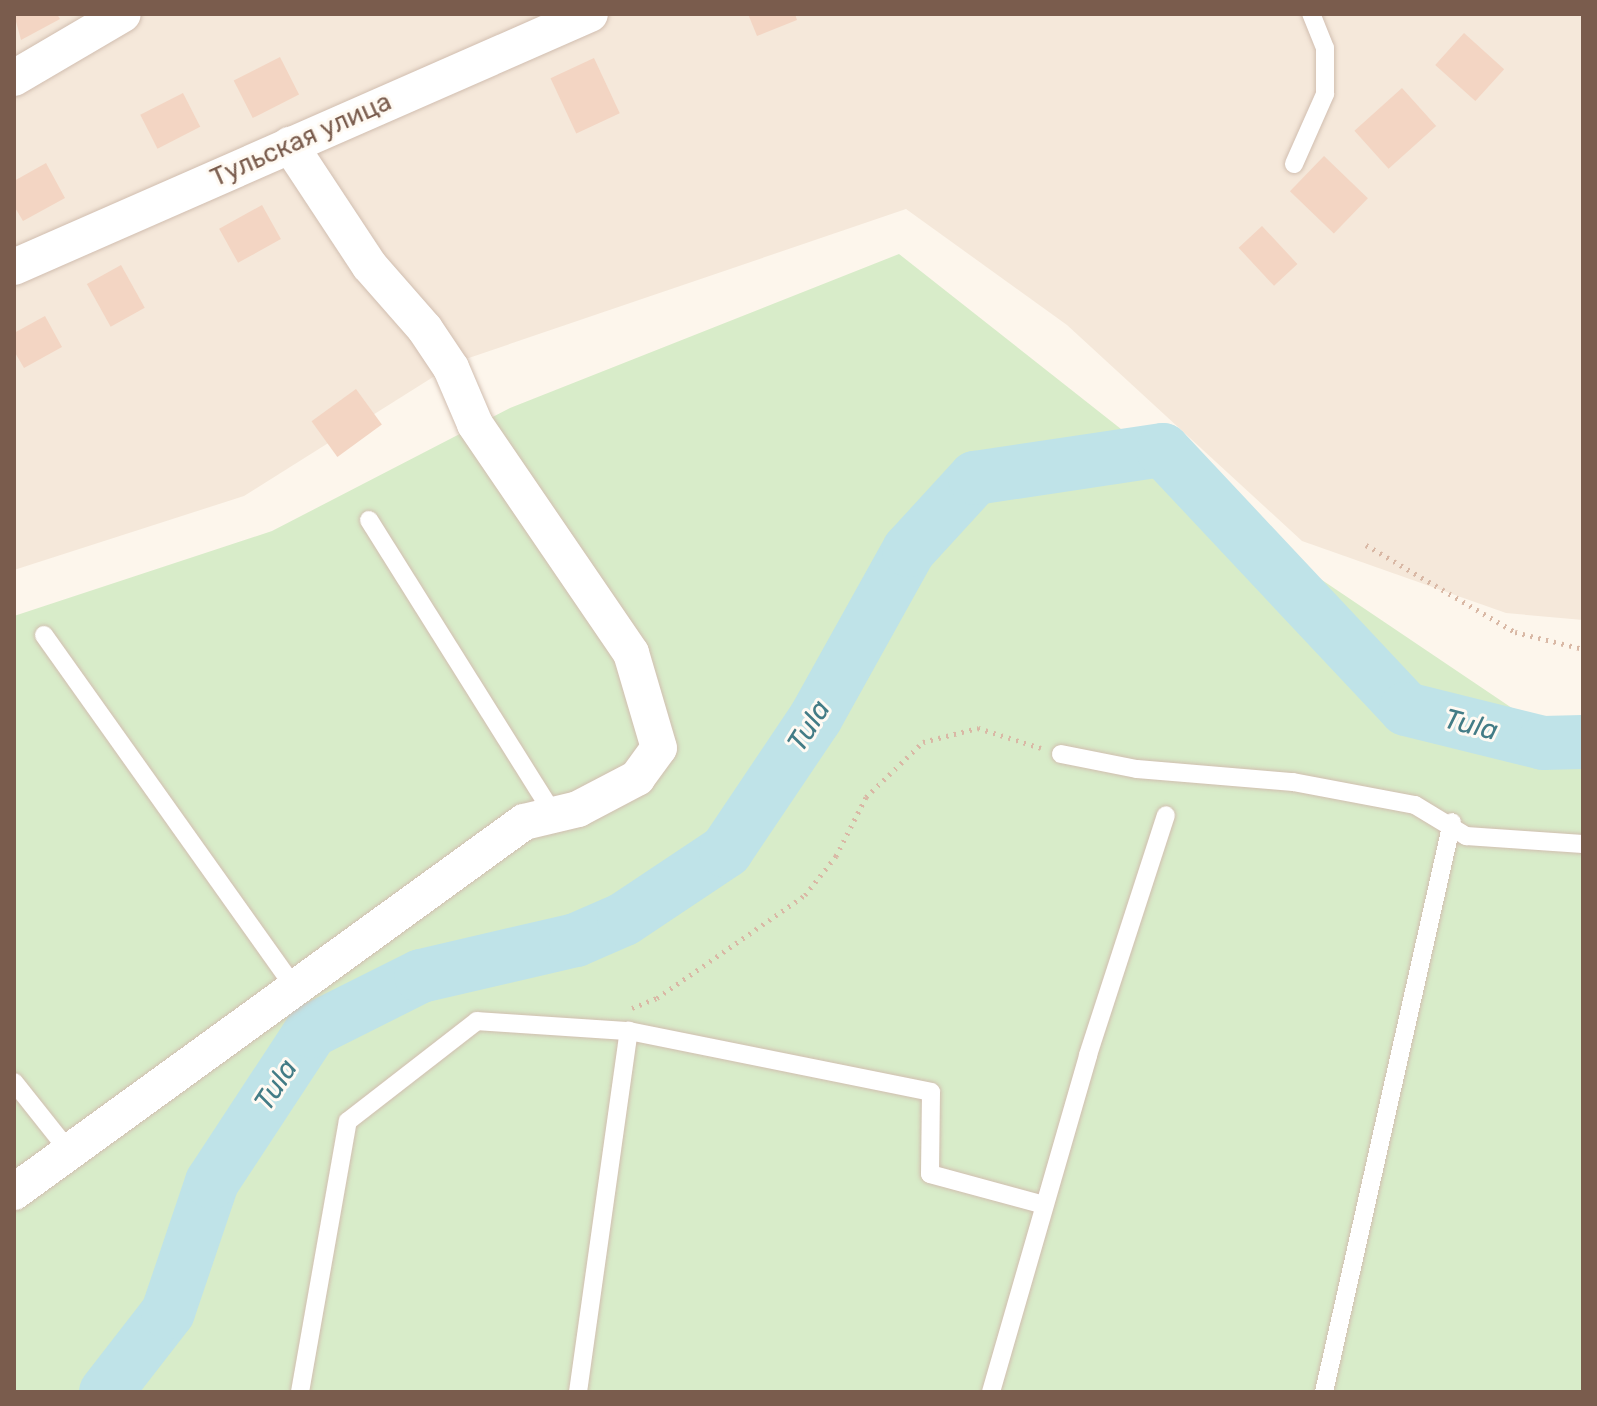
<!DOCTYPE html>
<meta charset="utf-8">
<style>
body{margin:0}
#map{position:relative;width:1597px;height:1406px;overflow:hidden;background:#fdf6ec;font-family:Rubik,sans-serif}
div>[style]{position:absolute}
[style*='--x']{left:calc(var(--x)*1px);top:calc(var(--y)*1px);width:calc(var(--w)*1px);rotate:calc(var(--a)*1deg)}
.residential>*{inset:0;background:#f5e8da}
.green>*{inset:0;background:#d8ecc9}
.river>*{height:54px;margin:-27px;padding:0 27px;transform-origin:27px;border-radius:27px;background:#bfe3e8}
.building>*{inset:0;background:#f3d5c3;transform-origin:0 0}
.path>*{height:5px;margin-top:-2.5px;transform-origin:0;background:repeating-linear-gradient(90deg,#d9b8a5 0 2px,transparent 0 8px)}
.roads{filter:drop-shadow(0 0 2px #d1beb0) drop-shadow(0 0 2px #d1beb0)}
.service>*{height:18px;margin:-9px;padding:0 9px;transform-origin:9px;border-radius:9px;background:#fff}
.minor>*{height:36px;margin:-18px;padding:0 18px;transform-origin:18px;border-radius:18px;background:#fff}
span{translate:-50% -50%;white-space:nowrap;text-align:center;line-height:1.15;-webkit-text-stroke:6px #fffaf3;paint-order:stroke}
.street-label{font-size:26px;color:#7a5c4d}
.water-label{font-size:28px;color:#437c86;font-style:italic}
.frame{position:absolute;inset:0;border:16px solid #7a5c4d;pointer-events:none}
</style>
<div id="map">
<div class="residential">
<i style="clip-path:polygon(14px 14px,1583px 14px,1583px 620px,1506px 613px,1302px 541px,1067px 325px,906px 209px,457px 362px,244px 496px,14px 570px)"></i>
</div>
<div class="green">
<i style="clip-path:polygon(899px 254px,1258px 537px,1583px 756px,1583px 1392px,14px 1392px,14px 616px,272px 531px,510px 408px)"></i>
</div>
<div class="river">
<i style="--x:106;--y:1392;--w:101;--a:-52.2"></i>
<i style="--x:168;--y:1312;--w:137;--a:-71.3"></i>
<i style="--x:212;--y:1182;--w:181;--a:-56.7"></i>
<i style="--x:311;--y:1031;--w:123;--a:-26.6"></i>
<i style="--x:421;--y:976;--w:159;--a:-13.1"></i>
<i style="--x:576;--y:940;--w:52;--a:-23.6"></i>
<i style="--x:624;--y:919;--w:123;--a:-33.7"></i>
<i style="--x:726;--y:851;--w:161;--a:-56.1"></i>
<i style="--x:816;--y:717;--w:191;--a:-60.9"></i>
<i style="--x:909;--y:550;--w:98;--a:-47.5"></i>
<i style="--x:975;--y:478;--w:190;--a:-8.5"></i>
<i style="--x:1163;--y:450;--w:355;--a:46.8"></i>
<i style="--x:1406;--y:709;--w:141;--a:13.9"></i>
<i style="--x:1543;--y:743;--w:40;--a:-1.4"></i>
</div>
<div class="building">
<i style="clip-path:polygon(14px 14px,57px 14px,60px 19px,21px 40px)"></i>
<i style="clip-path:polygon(748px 14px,795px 14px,797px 20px,757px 36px)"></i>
<i style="left:1464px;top:33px;width:54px;height:43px;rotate:42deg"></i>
<i style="left:280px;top:57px;width:42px;height:52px;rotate:63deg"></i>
<i style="left:594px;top:58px;width:61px;height:48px;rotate:65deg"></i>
<i style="left:1402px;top:88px;width:51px;height:64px;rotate:48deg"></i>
<i style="left:183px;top:93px;width:38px;height:48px;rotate:63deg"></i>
<i style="left:1324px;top:156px;width:61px;height:49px;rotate:44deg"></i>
<i style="clip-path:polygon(46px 163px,65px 198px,23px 221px,14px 206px,14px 181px)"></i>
<i style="left:262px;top:205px;width:39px;height:49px;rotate:61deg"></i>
<i style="left:1262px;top:226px;width:52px;height:32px;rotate:47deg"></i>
<i style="left:121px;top:265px;width:49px;height:39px;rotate:61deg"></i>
<i style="clip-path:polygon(45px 316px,62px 347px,24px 368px,14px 351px,14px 333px)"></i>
<i style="left:356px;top:389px;width:44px;height:55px;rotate:54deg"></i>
</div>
<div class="path">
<i style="--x:1366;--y:545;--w:173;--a:30.3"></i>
<i style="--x:1515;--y:632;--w:70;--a:14"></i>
<i style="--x:632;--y:1008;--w:27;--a:-22"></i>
<i style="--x:657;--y:998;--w:180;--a:-34.8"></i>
<i style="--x:805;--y:895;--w:50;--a:-51.5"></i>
<i style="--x:836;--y:856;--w:66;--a:-63"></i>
<i style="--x:866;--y:797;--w:79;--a:-44"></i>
<i style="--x:923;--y:742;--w:57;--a:-14.3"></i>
<i style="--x:978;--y:728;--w:66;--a:17.6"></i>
</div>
<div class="roads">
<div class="service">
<i style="--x:1294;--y:164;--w:77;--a:-66.1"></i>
<i style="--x:1325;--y:94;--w:46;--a:-90"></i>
<i style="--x:1325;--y:48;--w:37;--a:-112"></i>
<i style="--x:369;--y:520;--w:348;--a:57.9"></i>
<i style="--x:44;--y:635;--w:435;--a:54.6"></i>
<i style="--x:1061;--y:754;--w:77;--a:11.2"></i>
<i style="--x:1137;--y:769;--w:157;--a:4.8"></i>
<i style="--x:1293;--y:782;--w:124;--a:10.7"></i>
<i style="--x:1415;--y:805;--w:60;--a:31.3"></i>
<i style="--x:1466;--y:836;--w:117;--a:3.9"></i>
<i style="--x:14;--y:1082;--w:93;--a:51.5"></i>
<i style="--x:300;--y:1392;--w:275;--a:-80"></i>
<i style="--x:348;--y:1121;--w:163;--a:-37.8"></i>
<i style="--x:477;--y:1021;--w:152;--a:3.8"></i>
<i style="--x:629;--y:1031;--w:308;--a:11.4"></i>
<i style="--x:931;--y:1092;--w:82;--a:90.7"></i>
<i style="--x:930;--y:1174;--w:118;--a:15.2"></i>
<i style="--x:578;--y:1392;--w:365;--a:-82"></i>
<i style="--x:991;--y:1392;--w:351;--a:-73.9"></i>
<i style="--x:1088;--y:1055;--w:252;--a:-72"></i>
<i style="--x:1324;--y:1392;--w:584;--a:-77.34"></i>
</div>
<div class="minor">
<i style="--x:14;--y:78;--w:126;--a:-30.4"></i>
<i style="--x:14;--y:267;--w:629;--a:-23.71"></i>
<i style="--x:14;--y:1192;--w:630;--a:-35.96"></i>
<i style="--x:524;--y:822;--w:56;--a:-13.5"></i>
<i style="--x:578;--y:809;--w:67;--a:-27.7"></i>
<i style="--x:637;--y:778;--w:37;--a:-54"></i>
<i style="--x:659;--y:748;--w:99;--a:-106.4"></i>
<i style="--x:631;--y:653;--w:277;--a:-124.3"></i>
<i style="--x:475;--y:424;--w:61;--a:-113.2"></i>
<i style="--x:451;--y:368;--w:47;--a:-123.7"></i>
<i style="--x:425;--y:329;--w:85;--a:-131.2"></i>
<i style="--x:369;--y:265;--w:144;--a:-123.4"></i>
</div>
</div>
<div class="street-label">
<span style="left:301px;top:140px;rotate:-24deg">Тульская улица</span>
</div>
<div class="water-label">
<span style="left:1471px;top:725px;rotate:14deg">Tula</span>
<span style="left:809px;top:726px;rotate:-58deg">Tula</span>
<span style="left:276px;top:1085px;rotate:-57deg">Tula</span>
</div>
<div class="frame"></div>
</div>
